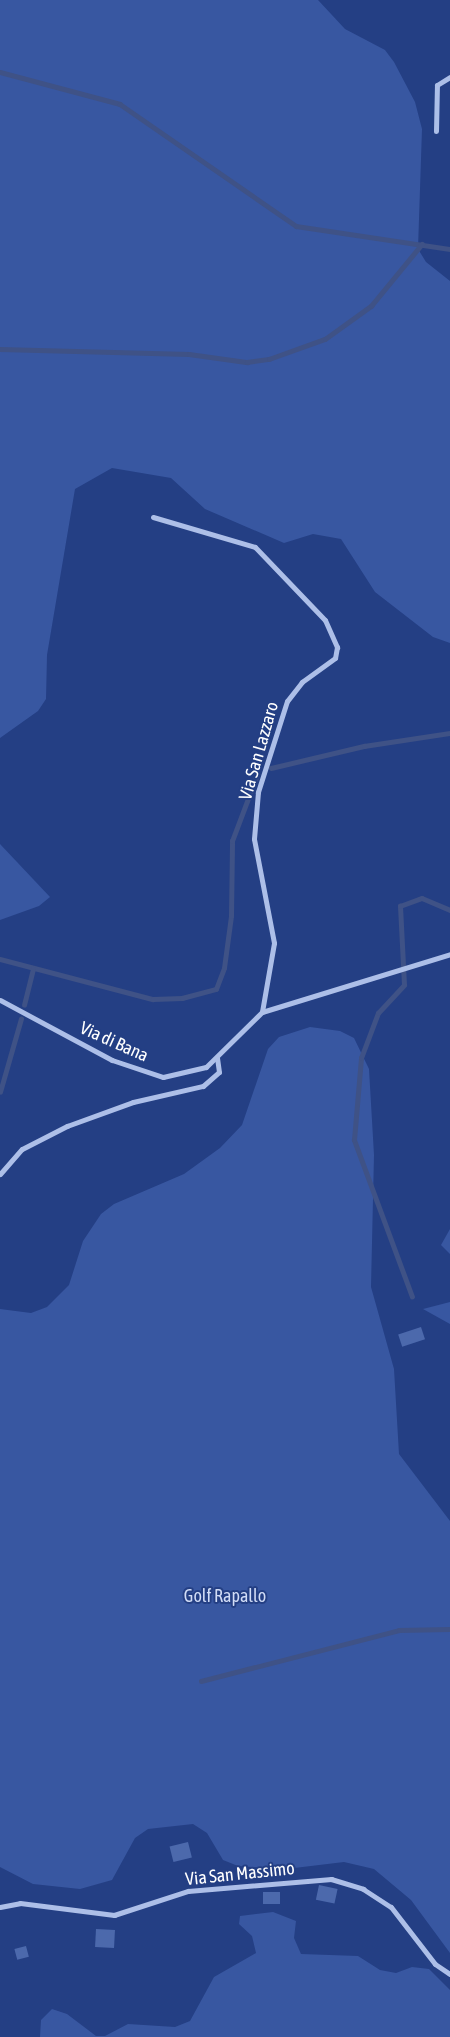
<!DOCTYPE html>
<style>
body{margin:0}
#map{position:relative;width:450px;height:2037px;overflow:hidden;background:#243f84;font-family:"Asap Condensed",sans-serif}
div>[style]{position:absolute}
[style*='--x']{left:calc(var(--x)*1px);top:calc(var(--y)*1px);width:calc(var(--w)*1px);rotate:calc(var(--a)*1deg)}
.green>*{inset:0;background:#3857a1}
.stream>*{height:4.5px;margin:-2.25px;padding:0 2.25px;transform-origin:2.25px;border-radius:2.25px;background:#3f5286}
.building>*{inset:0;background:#4c69ac;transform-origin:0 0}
.minor>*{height:5px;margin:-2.5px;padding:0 2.5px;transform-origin:2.5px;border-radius:2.5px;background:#adbfe8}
span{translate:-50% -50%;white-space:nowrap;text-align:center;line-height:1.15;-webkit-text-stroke:4px #243f84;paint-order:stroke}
.street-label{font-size:18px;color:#fff}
.park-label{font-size:18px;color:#d1dcf6}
</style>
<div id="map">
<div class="green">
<i style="clip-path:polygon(0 0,318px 0,345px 29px,385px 50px,394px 62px,415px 102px,422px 129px,418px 249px,426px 262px,450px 281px,450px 643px,433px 637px,375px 592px,341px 539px,313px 534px,284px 543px,205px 509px,171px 478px,112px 468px,75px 489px,47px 655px,46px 699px,38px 711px,0 738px)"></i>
<i style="clip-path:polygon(0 844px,50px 897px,39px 906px,0 920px)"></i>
<i style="clip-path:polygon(310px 1027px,340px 1031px,354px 1038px,369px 1069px,374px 1155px,371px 1287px,394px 1369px,399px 1454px,450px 1521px,450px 1953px,411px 1900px,374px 1869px,344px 1862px,286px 1869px,238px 1866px,223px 1860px,207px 1833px,193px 1824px,148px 1829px,135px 1838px,112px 1880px,80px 1889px,33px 1884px,0 1867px,0 1309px,31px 1313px,47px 1307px,69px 1285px,83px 1241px,101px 1214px,114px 1204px,184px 1174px,220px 1148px,242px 1125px,268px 1049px,279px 1037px)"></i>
<i style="clip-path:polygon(450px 1229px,450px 1254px,441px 1245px)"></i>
<i style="clip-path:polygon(450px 1302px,450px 1324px,423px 1309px)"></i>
<i style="clip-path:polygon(273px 1912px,296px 1921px,294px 1938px,301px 1954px,358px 1956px,380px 1970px,396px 1973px,412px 1967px,429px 1969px,450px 1990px,450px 2037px,40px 2037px,41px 2020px,52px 2009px,67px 2014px,96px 2036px,105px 2036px,128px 2024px,175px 2027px,190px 2021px,214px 1977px,256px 1953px,252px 1936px,239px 1924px,240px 1916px)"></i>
</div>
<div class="stream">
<i style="--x:0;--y:72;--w:124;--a:14.9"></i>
<i style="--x:120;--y:104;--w:214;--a:34.7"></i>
<i style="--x:296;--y:226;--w:156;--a:8.5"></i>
<i style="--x:0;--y:349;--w:189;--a:1.5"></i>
<i style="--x:189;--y:354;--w:59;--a:7.9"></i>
<i style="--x:247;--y:362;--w:22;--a:-8"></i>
<i style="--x:269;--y:359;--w:59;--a:-19.7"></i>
<i style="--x:325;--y:339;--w:57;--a:-35.7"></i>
<i style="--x:371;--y:306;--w:80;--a:-50.6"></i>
<i style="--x:271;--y:768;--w:96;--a:-13.3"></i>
<i style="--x:364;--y:746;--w:87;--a:-8.6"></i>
<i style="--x:0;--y:959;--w:158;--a:14.7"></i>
<i style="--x:153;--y:999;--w:29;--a:-2"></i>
<i style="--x:182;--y:998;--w:35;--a:-15"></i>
<i style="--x:216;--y:989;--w:22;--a:-69"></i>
<i style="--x:224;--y:968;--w:52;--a:-82.3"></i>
<i style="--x:231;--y:916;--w:75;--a:-89.2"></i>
<i style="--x:232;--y:841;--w:71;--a:-69.3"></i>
<i style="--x:24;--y:1005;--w:37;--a:-76"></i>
<i style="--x:0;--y:1092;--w:76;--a:-74"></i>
<i style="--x:412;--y:1297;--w:167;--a:-110.3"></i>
<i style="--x:354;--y:1140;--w:82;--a:-85.1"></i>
<i style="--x:361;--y:1058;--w:48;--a:-69.3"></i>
<i style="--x:378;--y:1013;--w:38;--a:-47"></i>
<i style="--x:404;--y:985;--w:79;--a:-92.9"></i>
<i style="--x:400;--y:906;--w:23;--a:-20"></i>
<i style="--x:422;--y:898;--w:30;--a:23"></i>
<i style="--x:201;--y:1681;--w:204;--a:-14.4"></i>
<i style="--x:399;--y:1630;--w:51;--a:-1.1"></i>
</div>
<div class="building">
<i style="left:421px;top:1327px;width:13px;height:24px;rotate:72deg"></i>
<i style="left:188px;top:1842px;width:16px;height:19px;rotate:76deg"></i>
<i style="left:319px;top:1885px;width:19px;height:15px;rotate:12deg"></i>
<i style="left:280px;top:1892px;width:12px;height:17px;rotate:90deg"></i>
<i style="left:96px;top:1929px;width:19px;height:18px;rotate:3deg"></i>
<i style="left:26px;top:1946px;width:11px;height:12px;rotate:75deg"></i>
</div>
<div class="minor">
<i style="--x:436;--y:131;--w:46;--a:-88.8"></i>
<i style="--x:437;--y:85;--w:15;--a:-32"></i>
<i style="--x:153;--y:517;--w:106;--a:16.4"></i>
<i style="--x:255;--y:547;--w:101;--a:46.2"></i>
<i style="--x:325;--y:620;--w:30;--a:66"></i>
<i style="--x:337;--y:647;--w:11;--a:100"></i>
<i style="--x:335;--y:658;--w:41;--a:144"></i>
<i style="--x:302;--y:682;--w:24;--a:128"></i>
<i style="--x:287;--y:701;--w:96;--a:107.7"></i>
<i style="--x:258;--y:792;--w:47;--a:94.9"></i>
<i style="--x:254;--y:839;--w:106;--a:79.1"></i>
<i style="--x:274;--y:943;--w:70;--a:99.9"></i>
<i style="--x:0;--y:1000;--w:127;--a:28.2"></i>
<i style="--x:112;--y:1060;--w:54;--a:18.4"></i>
<i style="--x:163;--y:1077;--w:44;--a:-13.1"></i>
<i style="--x:206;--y:1067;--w:78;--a:-44.5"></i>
<i style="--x:262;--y:1012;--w:197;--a:-17.1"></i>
<i style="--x:0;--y:1174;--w:33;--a:-49"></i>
<i style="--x:22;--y:1149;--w:51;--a:-27.1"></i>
<i style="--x:67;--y:1126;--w:70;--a:-20"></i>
<i style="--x:133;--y:1102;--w:72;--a:-12.9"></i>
<i style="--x:203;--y:1086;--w:21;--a:-41"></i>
<i style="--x:219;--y:1072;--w:14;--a:-98"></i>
<i style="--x:0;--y:1907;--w:20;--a:-11"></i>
<i style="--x:20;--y:1903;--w:95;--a:7.3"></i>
<i style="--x:114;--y:1915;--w:78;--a:-18"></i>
<i style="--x:188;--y:1891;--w:144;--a:-4.8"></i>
<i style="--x:331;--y:1879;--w:34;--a:17"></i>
<i style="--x:363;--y:1889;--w:33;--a:33"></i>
<i style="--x:391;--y:1907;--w:72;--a:52.3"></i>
<i style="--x:435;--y:1964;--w:18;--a:34"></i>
</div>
<div class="street-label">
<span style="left:259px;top:751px;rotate:-74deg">Via San Lazzaro</span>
<span style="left:114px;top:1042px;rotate:24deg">Via di Bana</span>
<span style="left:240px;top:1874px;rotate:-6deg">Via San Massimo</span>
</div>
<div class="park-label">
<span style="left:225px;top:1596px">Golf Rapallo</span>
</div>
</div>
